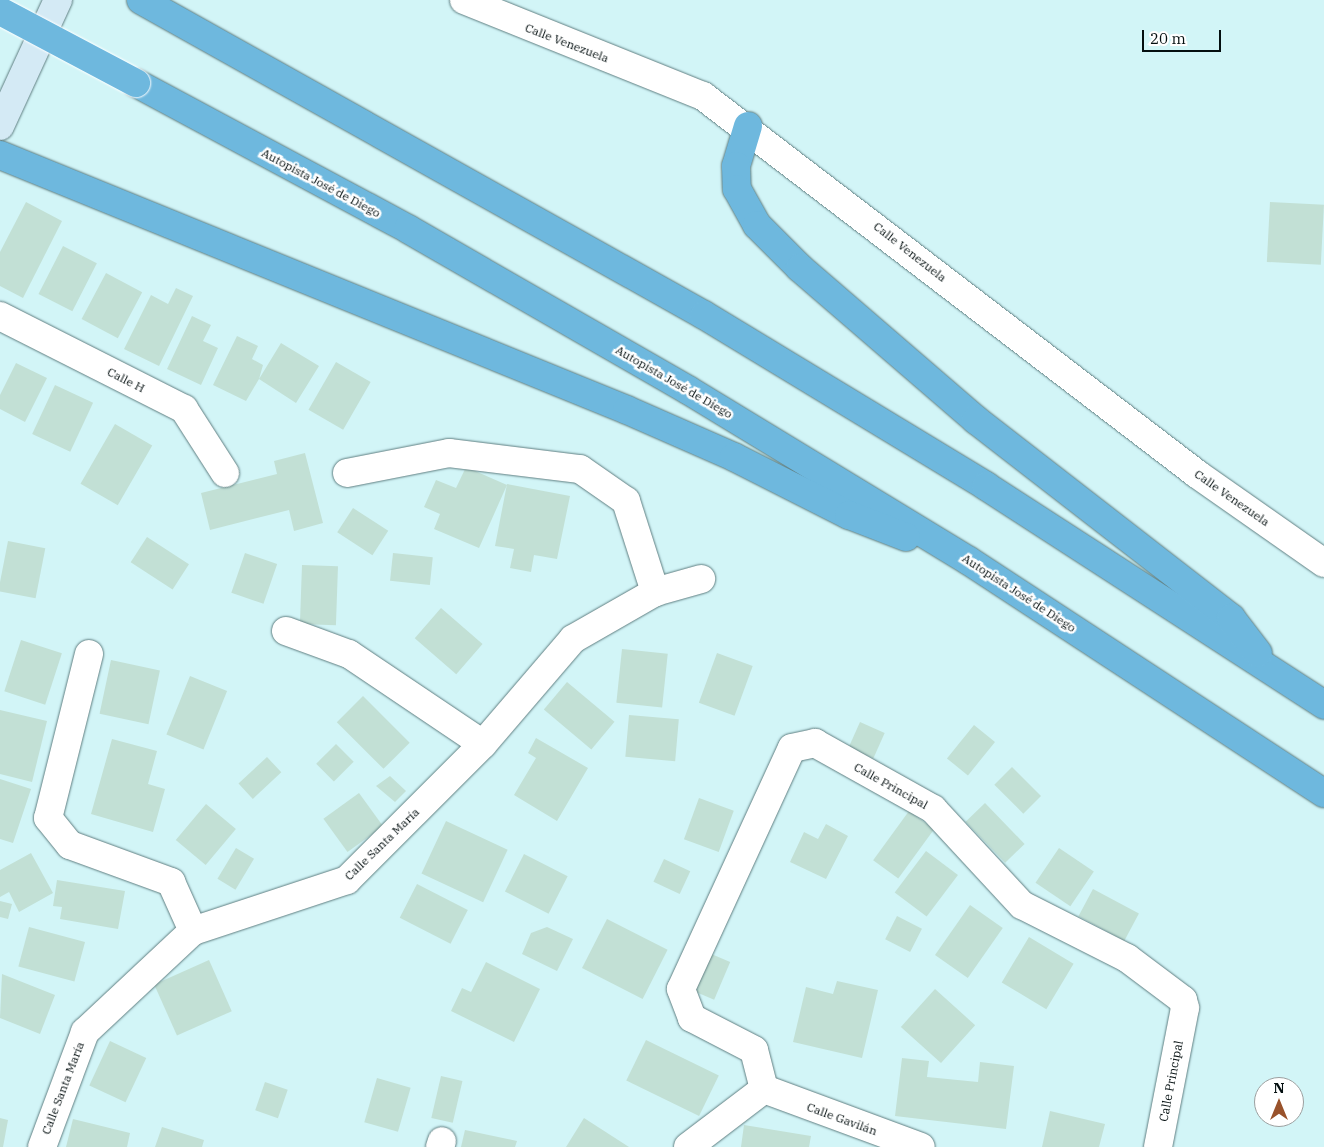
<!DOCTYPE html>
<meta charset="utf-8">
<style>
body{margin:0}
#map{position:relative;width:1324px;height:1147px;overflow:hidden;background:#d2f5f7;font-family:"IBM Plex Serif",serif}
div>[style]{position:absolute}
[style*='--x']{left:calc(var(--x)*1px);top:calc(var(--y)*1px);width:calc(var(--w)*1px);rotate:calc(var(--a)*1deg)}
.building>*{inset:0;background:#c2e0d5;transform-origin:0 0}
.roads{filter:drop-shadow(0 0 1px #5f7e81) drop-shadow(0 0 1px #5f7e81)}
.street>*{height:28px;margin:-14px;padding:0 14px;transform-origin:14px;border-radius:14px;background:#fff}
.secondary>*{height:28px;margin:-14px;padding:0 14px;transform-origin:14px;border-radius:14px;background:#d4eaf5}
.highway>*{height:28px;margin:-14px;padding:0 14px;transform-origin:14px;border-radius:14px;background:#6eb8de}
.bridges{filter:drop-shadow(0 0 1px #fff) drop-shadow(0 0 1px #fff)}
.highway-bridge>*{height:28px;margin:-14px;padding:0 14px;transform-origin:14px;border-radius:14px;background:#6eb8de}
span{translate:-50% -50%;white-space:nowrap;text-align:center;line-height:1.15;-webkit-text-stroke:5px #fff;paint-order:stroke}
.street-label{font-size:12px;color:#040f10}
.north{position:absolute;left:1254px;top:1077px;width:50px;height:50px;box-sizing:border-box;background:#fff;border:1px solid #9b9f9f;border-radius:50%;rotate:0deg;font-size:14px;font-weight:700;line-height:20px;text-align:center;color:#040f10}
.north::after{content:'';display:block;margin:auto;width:18px;height:22px;background:#99522b;clip-path:polygon(50% 0,100% 100%,50% 72%,0 100%)}
.scale{position:absolute;left:1142px;top:30px;width:79px;height:22px;box-sizing:border-box;border:2px solid #040f10;border-top:0;padding-left:6px;font-size:15px;line-height:18px;white-space:nowrap;color:#040f10;-webkit-text-stroke:4px #fff;paint-order:stroke}
</style>
<div id="map">
<div class="building">
<i style="clip-path:polygon(26px 202px,62px 221px,23px 298px,0 286px,0 252px)"></i>
<i style="left:1270px;top:202px;width:54px;height:60px;rotate:3deg"></i>
<i style="left:63px;top:246px;width:38px;height:54px;rotate:27deg"></i>
<i style="left:106px;top:273px;width:41px;height:52px;rotate:28deg"></i>
<i style="clip-path:polygon(176px 288px,193px 296px,159px 366px,124px 349px,151px 295px,168px 304px)"></i>
<i style="clip-path:polygon(192px 316px,211px 325px,203px 341px,218px 348px,201px 385px,167px 369px)"></i>
<i style="clip-path:polygon(237px 336px,258px 346px,252px 359px,263px 365px,259px 379px,281px 343px,319px 366px,296px 403px,259px 379px,246px 401px,213px 385px)"></i>
<i style="left:336px;top:362px;width:40px;height:55px;rotate:30deg"></i>
<i style="clip-path:polygon(16px 363px,47px 378px,25px 422px,0 409px,0 395px)"></i>
<i style="left:55px;top:385px;width:42px;height:54px;rotate:25deg"></i>
<i style="left:115px;top:424px;width:43px;height:69px;rotate:30deg"></i>
<i style="clip-path:polygon(305px 453px,323px 523px,294px 531px,289px 510px,210px 530px,201px 493px,277px 474px,274px 461px)"></i>
<i style="clip-path:polygon(466px 467px,507px 485px,479px 548px,434px 529px,440px 514px,424px 507px,436px 480px,456px 488px)"></i>
<i style="clip-path:polygon(507px 484px,570px 496px,557px 559px,534px 555px,531px 572px,510px 568px,514px 549px,495px 546px)"></i>
<i style="left:353px;top:508px;width:42px;height:29px;rotate:33deg"></i>
<i style="left:147px;top:537px;width:50px;height:30px;rotate:33deg"></i>
<i style="left:8px;top:541px;width:38px;height:51px;rotate:11deg"></i>
<i style="left:245px;top:553px;width:34px;height:42px;rotate:19deg"></i>
<i style="left:393px;top:553px;width:40px;height:28px;rotate:6deg"></i>
<i style="left:302px;top:565px;width:36px;height:59px;rotate:2deg"></i>
<i style="left:441px;top:608px;width:55px;height:40px;rotate:41deg"></i>
<i style="left:21px;top:640px;width:43px;height:54px;rotate:18deg"></i>
<i style="left:622px;top:649px;width:46px;height:54px;rotate:6deg"></i>
<i style="left:717px;top:653px;width:38px;height:53px;rotate:20deg"></i>
<i style="left:111px;top:660px;width:50px;height:55px;rotate:12deg"></i>
<i style="left:190px;top:676px;width:40px;height:63px;rotate:22deg"></i>
<i style="left:567px;top:682px;width:62px;height:36px;rotate:40deg"></i>
<i style="left:363px;top:696px;width:66px;height:37px;rotate:45deg"></i>
<i style="clip-path:polygon(0 710px,47px 721px,32px 782px,0 774px)"></i>
<i style="left:629px;top:715px;width:50px;height:42px;rotate:5deg"></i>
<i style="left:860px;top:722px;width:27px;height:28px;rotate:24deg"></i>
<i style="left:974px;top:725px;width:27px;height:43px;rotate:39deg"></i>
<i style="clip-path:polygon(536px 738px,588px 768px,557px 821px,514px 795px,536px 758px,528px 753px)"></i>
<i style="clip-path:polygon(112px 739px,157px 751px,148px 784px,165px 789px,153px 832px,91px 814px)"></i>
<i style="left:336px;top:744px;width:25px;height:28px;rotate:45deg"></i>
<i style="left:267px;top:757px;width:21px;height:39px;rotate:47deg"></i>
<i style="left:1012px;top:767px;width:41px;height:25px;rotate:45deg"></i>
<i style="clip-path:polygon(390px 776px,406px 791px,395px 802px,376px 786px)"></i>
<i style="clip-path:polygon(0 779px,31px 789px,13px 843px,0 839px)"></i>
<i style="left:359px;top:793px;width:41px;height:44px;rotate:54deg"></i>
<i style="left:699px;top:798px;width:37px;height:44px;rotate:20deg"></i>
<i style="left:985px;top:803px;width:57px;height:27px;rotate:46deg"></i>
<i style="left:206px;top:804px;width:39px;height:47px;rotate:40deg"></i>
<i style="left:909px;top:811px;width:31px;height:61px;rotate:36deg"></i>
<i style="left:446px;top:821px;width:68px;height:58px;rotate:25deg"></i>
<i style="clip-path:polygon(826px 824px,848px 836px,826px 879px,790px 862px,804px 832px,818px 839px)"></i>
<i style="left:236px;top:848px;width:21px;height:36px;rotate:31deg"></i>
<i style="left:1059px;top:848px;width:42px;height:42px;rotate:34deg"></i>
<i style="left:926px;top:851px;width:40px;height:52px;rotate:37deg"></i>
<i style="clip-path:polygon(31px 853px,53px 893px,19px 912px,9px 892px,0 897px,0 870px)"></i>
<i style="left:524px;top:854px;width:49px;height:42px;rotate:27deg"></i>
<i style="left:664px;top:859px;width:29px;height:25px;rotate:25deg"></i>
<i style="clip-path:polygon(57px 880px,125px 891px,118px 929px,60px 919px,62px 907px,53px 906px)"></i>
<i style="left:417px;top:884px;width:57px;height:38px;rotate:27deg"></i>
<i style="left:1093px;top:889px;width:52px;height:31px;rotate:28deg"></i>
<i style="clip-path:polygon(0 901px,12px 904px,8px 919px,0 917px)"></i>
<i style="left:970px;top:905px;width:40px;height:61px;rotate:35deg"></i>
<i style="left:897px;top:916px;width:28px;height:26px;rotate:27deg"></i>
<i style="left:607px;top:919px;width:68px;height:55px;rotate:27deg"></i>
<i style="left:29px;top:927px;width:58px;height:41px;rotate:15deg"></i>
<i style="clip-path:polygon(547px 927px,573px 939px,557px 971px,522px 954px,531px 933px)"></i>
<i style="left:1029px;top:937px;width:52px;height:53px;rotate:31deg"></i>
<i style="left:709px;top:953px;width:23px;height:41px;rotate:23deg"></i>
<i style="left:209px;top:960px;width:56px;height:60px;rotate:66deg"></i>
<i style="clip-path:polygon(486px 962px,540px 989px,514px 1042px,451px 1011px,462px 988px,471px 992px)"></i>
<i style="clip-path:polygon(2px 974px,55px 995px,40px 1034px,0 1018px)"></i>
<i style="clip-path:polygon(837px 981px,878px 990px,862px 1058px,793px 1042px,806px 987px,833px 994px)"></i>
<i style="left:935px;top:989px;width:54px;height:51px;rotate:42deg"></i>
<i style="left:646px;top:1040px;width:81px;height:45px;rotate:26deg"></i>
<i style="left:110px;top:1041px;width:40px;height:49px;rotate:25deg"></i>
<i style="clip-path:polygon(902px 1058px,929px 1061px,927px 1077px,978px 1082px,980px 1062px,1014px 1066px,1006px 1129px,895px 1116px)"></i>
<i style="left:441px;top:1076px;width:22px;height:43px;rotate:13deg"></i>
<i style="left:377px;top:1078px;width:35px;height:46px;rotate:16deg"></i>
<i style="left:265px;top:1082px;width:24px;height:30px;rotate:19deg"></i>
<i style="clip-path:polygon(1050px 1111px,1105px 1124px,1099px 1147px,1042px 1147px)"></i>
<i style="clip-path:polygon(0 1118px,8px 1120px,3px 1147px,0 1147px)"></i>
<i style="clip-path:polygon(584px 1118px,629px 1147px,566px 1147px)"></i>
<i style="clip-path:polygon(73px 1119px,130px 1133px,127px 1147px,66px 1147px)"></i>
<i style="clip-path:polygon(744px 1125px,811px 1136px,809px 1147px,741px 1147px)"></i>
<i style="clip-path:polygon(162px 1127px,204px 1140px,202px 1147px,155px 1147px)"></i>
<i style="clip-path:polygon(465px 1130px,517px 1141px,515px 1147px,461px 1147px)"></i>
</div>
<div class="roads">
<div class="street">
<i style="--x:464;--y:0;--w:258;--a:21.9"></i>
<i style="--x:703;--y:96;--w:622;--a:37.42"></i>
<i style="--x:1197;--y:474;--w:155;--a:35"></i>
<i style="--x:0;--y:316;--w:206;--a:26.8"></i>
<i style="--x:184;--y:409;--w:76;--a:57.4"></i>
<i style="--x:347;--y:473;--w:104;--a:-11.1"></i>
<i style="--x:449;--y:453;--w:132;--a:7"></i>
<i style="--x:580;--y:469;--w:56;--a:34.8"></i>
<i style="--x:626;--y:501;--w:96;--a:72.3"></i>
<i style="--x:286;--y:631;--w:67;--a:20.1"></i>
<i style="--x:349;--y:654;--w:161;--a:33.9"></i>
<i style="--x:89;--y:654;--w:169;--a:104"></i>
<i style="--x:48;--y:818;--w:35;--a:51"></i>
<i style="--x:70;--y:845;--w:108;--a:20.1"></i>
<i style="--x:171;--y:882;--w:54;--a:65.8"></i>
<i style="--x:764;--y:1089;--w:40;--a:-104.4"></i>
<i style="--x:754;--y:1050;--w:70;--a:-152.7"></i>
<i style="--x:692;--y:1018;--w:31;--a:-111"></i>
<i style="--x:681;--y:989;--w:265;--a:-65.3"></i>
<i style="--x:792;--y:748;--w:24;--a:-12"></i>
<i style="--x:815;--y:743;--w:135;--a:29.2"></i>
<i style="--x:933;--y:809;--w:131;--a:47.2"></i>
<i style="--x:1022;--y:905;--w:118;--a:26.8"></i>
<i style="--x:1127;--y:958;--w:70;--a:36.9"></i>
<i style="--x:1183;--y:1000;--w:8;--a:76"></i>
<i style="--x:1185;--y:1008;--w:142;--a:101"></i>
<i style="--x:764;--y:1089;--w:167;--a:20.3"></i>
<i style="--x:42;--y:1147;--w:123;--a:-69.5"></i>
<i style="--x:85;--y:1032;--w:148;--a:-43.1"></i>
<i style="--x:193;--y:931;--w:162;--a:-18.3"></i>
<i style="--x:347;--y:880;--w:192;--a:-45"></i>
<i style="--x:483;--y:744;--w:138;--a:-49.4"></i>
<i style="--x:573;--y:639;--w:95;--a:-29.8"></i>
<i style="--x:655;--y:592;--w:48;--a:-15.8"></i>
<i style="--x:440;--y:1147;--w:6;--a:-72"></i>
<i style="--x:688;--y:1147;--w:96;--a:-37.3"></i>
</div>
<div class="secondary">
<i style="--x:0;--y:126;--w:139;--a:-65.3"></i>
</div>
<div class="highway">
<i style="--x:141;--y:0;--w:645;--a:29.23"></i>
<i style="--x:704;--y:315;--w:330;--a:31.2"></i>
<i style="--x:986;--y:486;--w:403;--a:32.9"></i>
<i style="--x:136;--y:83;--w:309;--a:28.2"></i>
<i style="--x:408;--y:229;--w:323;--a:29.9"></i>
<i style="--x:688;--y:390;--w:329;--a:31.3"></i>
<i style="--x:969;--y:561;--w:424;--a:33.2"></i>
<i style="--x:748;--y:126;--w:42;--a:106.7"></i>
<i style="--x:736;--y:166;--w:23;--a:88"></i>
<i style="--x:737;--y:189;--w:41;--a:60.9"></i>
<i style="--x:757;--y:225;--w:61;--a:45"></i>
<i style="--x:800;--y:268;--w:233;--a:40.8"></i>
<i style="--x:976;--y:420;--w:323;--a:37.8"></i>
<i style="--x:1231;--y:618;--w:44;--a:52.4"></i>
<i style="--x:0;--y:155;--w:677;--a:22.13"></i>
<i style="--x:627;--y:410;--w:117;--a:23.7"></i>
<i style="--x:734;--y:457;--w:129;--a:26.8"></i>
<i style="--x:849;--y:515;--w:61;--a:21.1"></i>
</div>
</div>
<div class="bridges">
<div class="highway-bridge">
<i style="--x:0;--y:11;--w:154;--a:27.9"></i>
</div>
</div>
<div class="street-label">
<span style="left:567px;top:43px;rotate:21deg">Calle Venezuela</span>
<span style="left:321px;top:183px;rotate:28deg">Autopista José de Diego</span>
<span style="left:910px;top:252px;rotate:38deg">Calle Venezuela</span>
<span style="left:126px;top:380px;rotate:27deg">Calle H</span>
<span style="left:674px;top:382px;rotate:30deg">Autopista José de Diego</span>
<span style="left:1232px;top:498px;rotate:35deg">Calle Venezuela</span>
<span style="left:1019px;top:593px;rotate:33deg">Autopista José de Diego</span>
<span style="left:891px;top:786px;rotate:29deg">Calle Principal</span>
<span style="left:382px;top:844px;rotate:-44deg">Calle Santa María</span>
<span style="left:1171px;top:1081px;rotate:-79deg">Calle Principal</span>
<span style="left:63px;top:1088px;rotate:-69deg">Calle Santa María</span>
<span style="left:842px;top:1119px;rotate:20deg">Calle Gavilán</span>
</div>
<div class="north">N</div>
<div class="scale">20 m</div>
</div>
